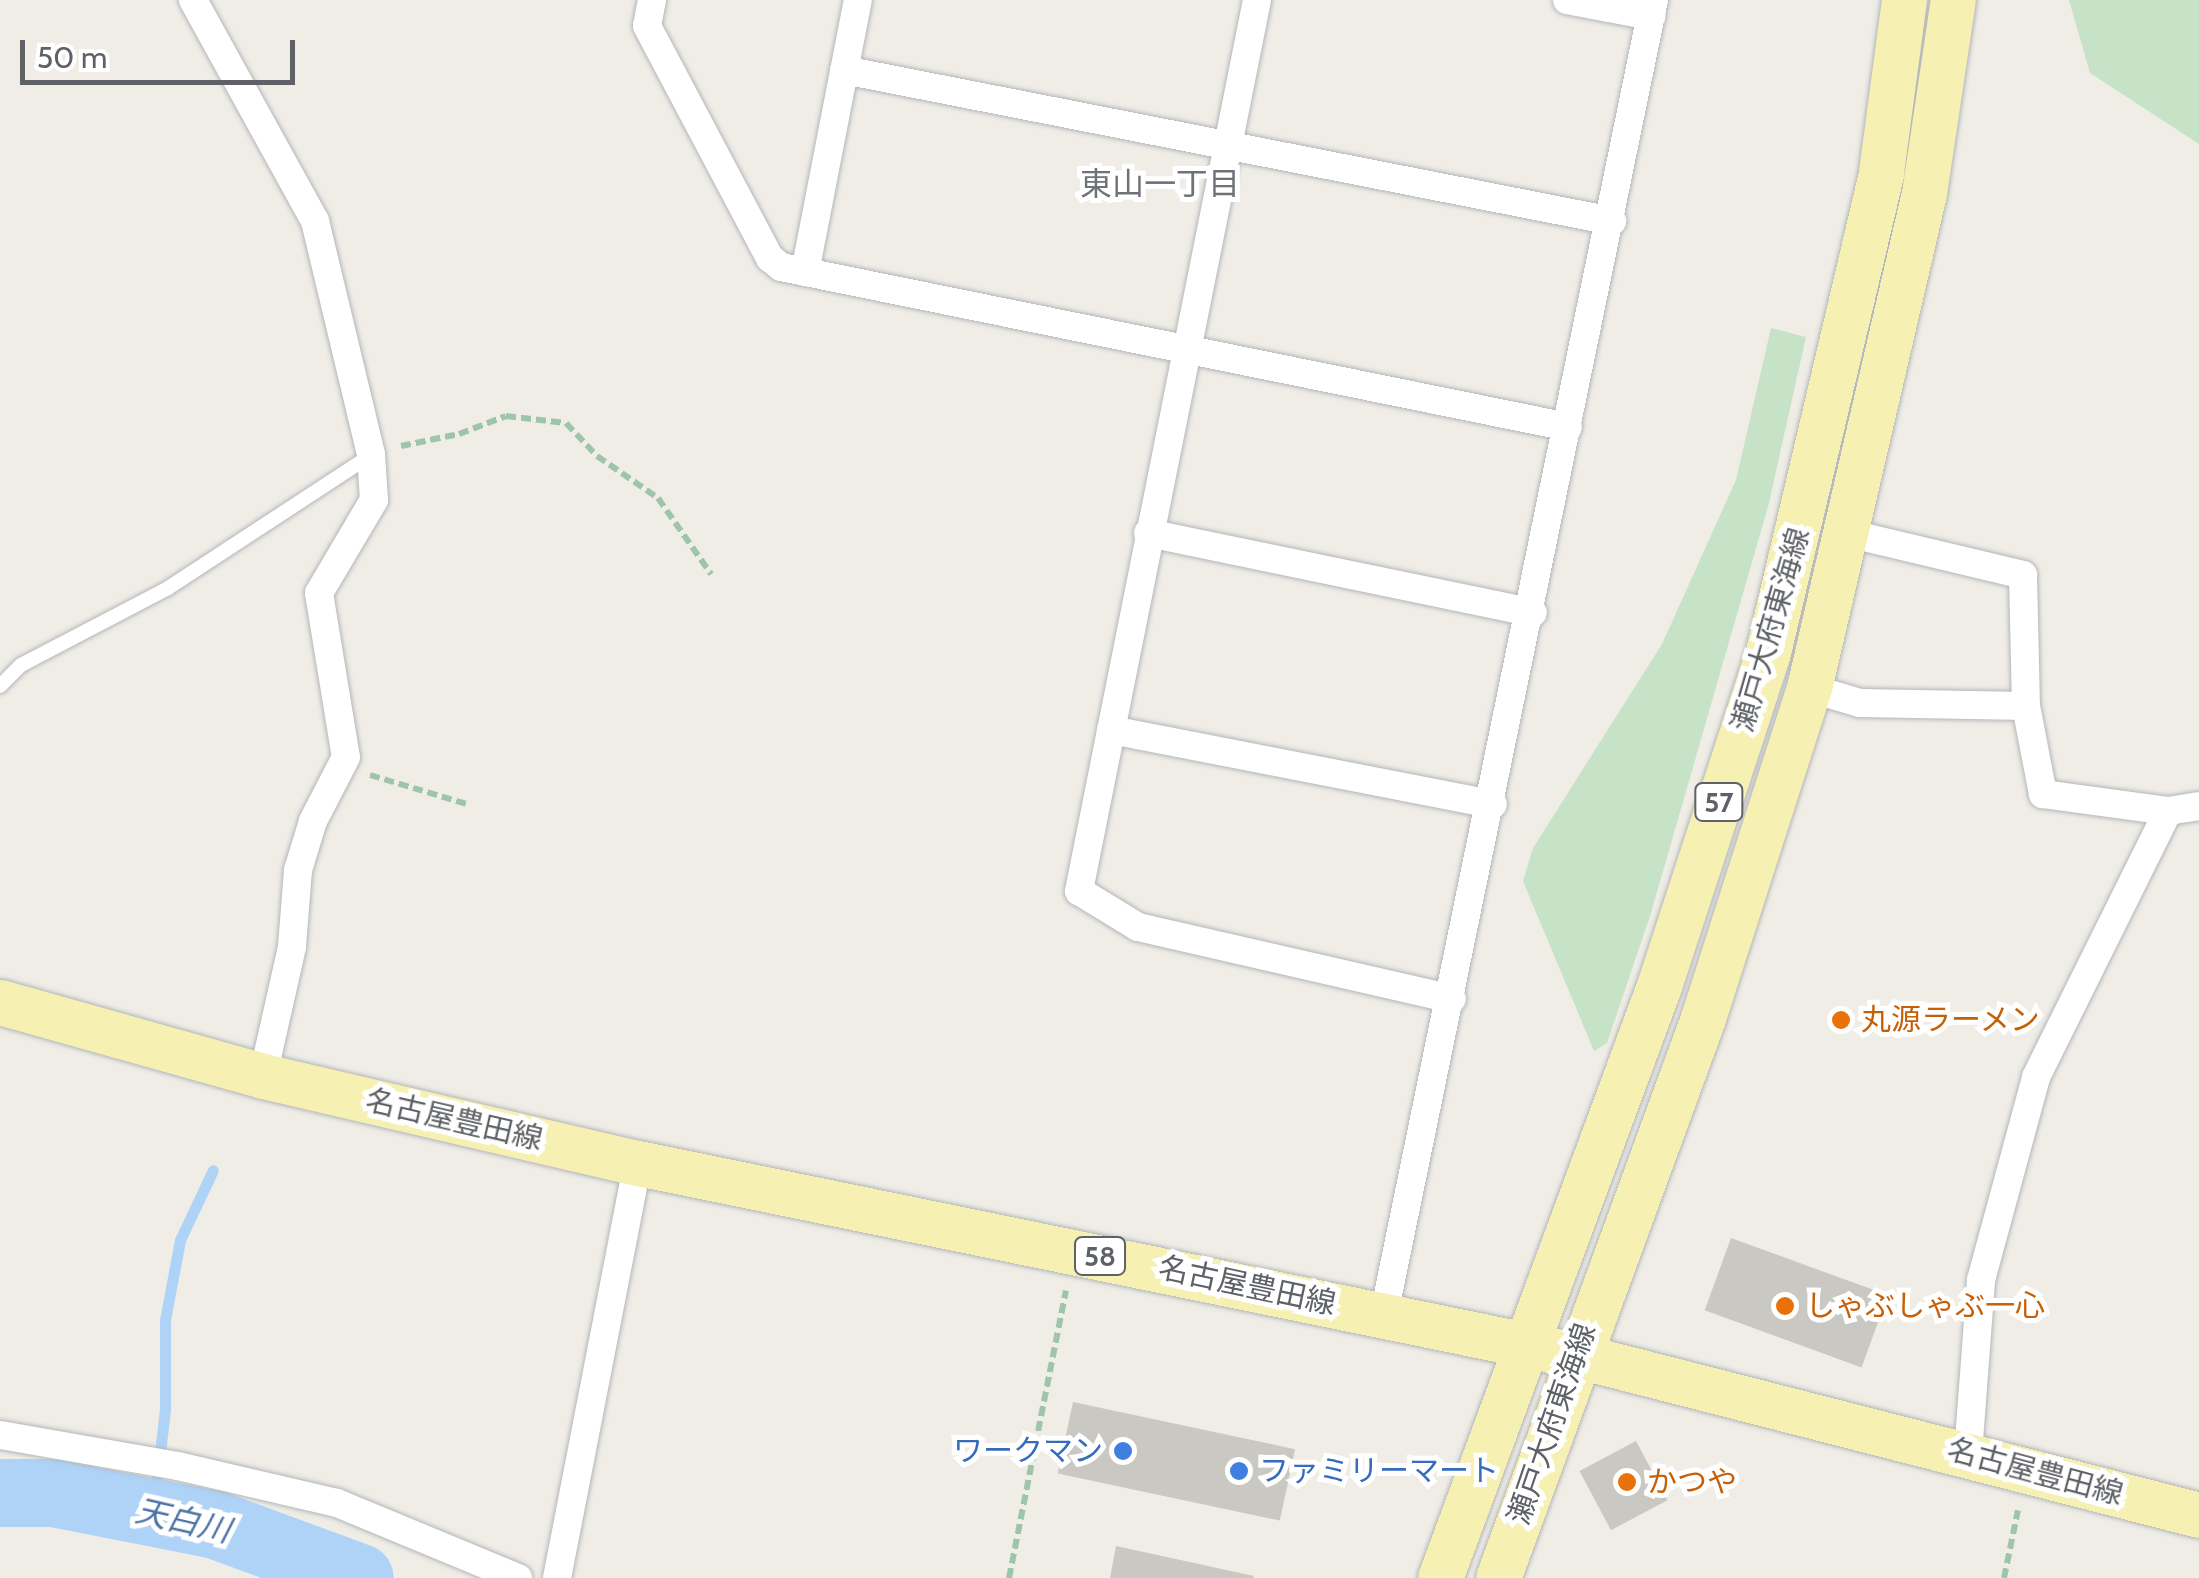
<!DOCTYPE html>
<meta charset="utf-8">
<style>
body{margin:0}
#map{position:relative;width:2199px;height:1578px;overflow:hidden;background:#efede6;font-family:Cabin,"Noto Sans JP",sans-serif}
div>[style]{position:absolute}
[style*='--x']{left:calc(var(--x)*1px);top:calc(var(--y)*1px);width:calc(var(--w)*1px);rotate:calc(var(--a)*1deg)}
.green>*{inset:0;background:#c6e3c7}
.stream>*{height:11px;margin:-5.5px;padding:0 5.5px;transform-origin:5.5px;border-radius:5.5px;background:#aed3f7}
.river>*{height:68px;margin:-34px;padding:0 34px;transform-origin:34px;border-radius:34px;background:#aed3f7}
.building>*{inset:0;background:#cac8c3;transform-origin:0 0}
.path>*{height:6px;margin-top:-3px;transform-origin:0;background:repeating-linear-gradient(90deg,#9fc4ac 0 10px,transparent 0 15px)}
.roads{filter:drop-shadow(0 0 2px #b3b6ba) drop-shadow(0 0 2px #b3b6ba)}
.service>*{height:14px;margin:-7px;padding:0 7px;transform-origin:7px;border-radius:7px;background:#fff}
.minor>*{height:28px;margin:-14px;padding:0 14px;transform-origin:14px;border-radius:14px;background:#fff}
.primary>*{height:45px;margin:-22.5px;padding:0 22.5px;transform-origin:22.5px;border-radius:22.5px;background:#f7f0b3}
.dots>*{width:28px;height:28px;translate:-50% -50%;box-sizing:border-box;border:5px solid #fff;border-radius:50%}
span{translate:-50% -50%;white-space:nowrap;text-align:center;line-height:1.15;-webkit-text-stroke:10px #fff;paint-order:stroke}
.shield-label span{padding:2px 8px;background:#fff;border:2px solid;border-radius:8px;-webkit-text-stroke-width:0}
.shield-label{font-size:28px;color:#5e6165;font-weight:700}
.street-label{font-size:30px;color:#5e6165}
.food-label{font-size:30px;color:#c56008}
.left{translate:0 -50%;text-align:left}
.shop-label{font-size:30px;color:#366cbe}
.right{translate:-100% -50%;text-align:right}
.neighbourhood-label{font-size:32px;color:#6f7377}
.water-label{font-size:32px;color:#4c74a7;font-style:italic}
.scale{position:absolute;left:20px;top:40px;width:275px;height:45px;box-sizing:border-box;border:5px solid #5e6165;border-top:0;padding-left:12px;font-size:30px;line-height:35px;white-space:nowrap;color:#5e6165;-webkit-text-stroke:8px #fff;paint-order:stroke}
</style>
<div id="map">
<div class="green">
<i style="clip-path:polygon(2069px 0,2199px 0,2199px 144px,2090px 73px)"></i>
<i style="clip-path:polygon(1771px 328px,1806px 337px,1769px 503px,1651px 913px,1607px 1043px,1594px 1051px,1523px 881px,1533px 848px,1662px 644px,1736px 480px)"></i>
</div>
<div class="stream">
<i style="--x:153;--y:1513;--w:104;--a:-83.4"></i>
<i style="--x:165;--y:1410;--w:90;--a:-90"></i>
<i style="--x:165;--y:1320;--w:81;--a:-79.4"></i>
<i style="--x:180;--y:1240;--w:77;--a:-64.8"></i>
</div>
<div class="river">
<i style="--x:0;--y:1493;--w:53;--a:0"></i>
<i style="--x:53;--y:1493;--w:166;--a:11.1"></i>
<i style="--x:216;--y:1525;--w:153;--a:20.2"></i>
</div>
<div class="building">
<i style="left:1731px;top:1238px;width:167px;height:77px;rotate:20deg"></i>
<i style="left:1073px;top:1402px;width:227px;height:73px;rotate:12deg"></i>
<i style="left:1636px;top:1441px;width:67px;height:64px;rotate:62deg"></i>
<i style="clip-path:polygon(1116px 1546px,1254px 1576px,1253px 1578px,1110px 1578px)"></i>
</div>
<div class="path">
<i style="--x:401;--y:446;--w:59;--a:-11.7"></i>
<i style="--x:459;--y:434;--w:50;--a:-21"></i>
<i style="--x:506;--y:416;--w:60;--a:6.7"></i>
<i style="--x:566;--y:423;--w:45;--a:46.8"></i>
<i style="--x:597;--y:456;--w:74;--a:34.5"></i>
<i style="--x:658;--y:498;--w:93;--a:55.1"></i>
<i style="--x:370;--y:775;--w:104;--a:16.7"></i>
<i style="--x:1009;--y:1578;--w:293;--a:-78.8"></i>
<i style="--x:2004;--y:1578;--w:69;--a:-78.4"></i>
</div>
<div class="roads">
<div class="service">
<i style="--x:0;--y:686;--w:30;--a:-45"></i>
<i style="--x:21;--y:665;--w:166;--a:-27.6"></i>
<i style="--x:168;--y:588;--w:243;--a:-33.2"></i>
</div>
<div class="minor">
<i style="--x:193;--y:0;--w:252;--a:61.1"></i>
<i style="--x:315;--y:221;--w:240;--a:76.5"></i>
<i style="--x:371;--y:454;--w:46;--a:86.3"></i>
<i style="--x:374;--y:500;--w:108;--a:120.6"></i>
<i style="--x:319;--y:593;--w:166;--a:80.7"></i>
<i style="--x:346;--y:757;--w:72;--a:117.3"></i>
<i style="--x:313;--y:821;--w:51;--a:107"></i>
<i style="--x:298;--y:870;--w:77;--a:94.5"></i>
<i style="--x:292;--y:947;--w:132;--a:102.7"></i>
<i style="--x:652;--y:0;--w:26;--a:101"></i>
<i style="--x:647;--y:26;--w:263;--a:62.1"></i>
<i style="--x:770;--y:258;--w:14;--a:39"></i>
<i style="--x:781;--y:267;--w:803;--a:11.49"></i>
<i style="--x:1257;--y:0;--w:909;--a:101.3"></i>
<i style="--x:1079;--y:891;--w:69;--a:31.4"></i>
<i style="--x:1138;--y:927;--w:322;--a:12.9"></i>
<i style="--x:1567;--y:0;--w:86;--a:10.8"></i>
<i style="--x:844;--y:70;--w:783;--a:11.12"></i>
<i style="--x:805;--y:272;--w:277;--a:-79"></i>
<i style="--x:1148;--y:533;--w:393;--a:11.7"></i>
<i style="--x:1847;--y:533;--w:181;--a:13.4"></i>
<i style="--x:2023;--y:575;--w:131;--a:88.7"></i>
<i style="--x:2026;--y:706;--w:90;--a:79.1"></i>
<i style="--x:2043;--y:794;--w:126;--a:7.7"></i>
<i style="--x:1809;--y:688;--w:53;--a:16.4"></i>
<i style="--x:1860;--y:703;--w:166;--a:1"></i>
<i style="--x:1111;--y:730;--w:389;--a:11"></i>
<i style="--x:1384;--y:1314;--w:1341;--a:-78.39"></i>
<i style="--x:0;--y:1435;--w:181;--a:9.9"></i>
<i style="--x:178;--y:1466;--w:163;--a:13.1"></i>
<i style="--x:337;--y:1503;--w:196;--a:22.5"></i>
<i style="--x:1968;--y:1454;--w:174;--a:-85.7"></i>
<i style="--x:1981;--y:1280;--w:210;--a:-74.8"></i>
<i style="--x:2036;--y:1077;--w:297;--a:-63.6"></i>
<i style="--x:2168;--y:811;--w:31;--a:-9"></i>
<i style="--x:557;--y:1578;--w:423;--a:-79"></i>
</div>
<div class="primary">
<i style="--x:0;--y:1002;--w:273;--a:15.7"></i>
<i style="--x:263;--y:1076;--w:385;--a:13.1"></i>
<i style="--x:638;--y:1163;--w:956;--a:11.58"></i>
<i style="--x:1575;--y:1355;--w:644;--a:14.38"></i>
<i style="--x:1440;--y:1578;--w:631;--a:-69.7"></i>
<i style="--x:1659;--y:986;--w:347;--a:-71.9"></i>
<i style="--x:1767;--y:656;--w:497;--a:-76.7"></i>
<i style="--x:1881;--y:172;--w:174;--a:-82.4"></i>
<i style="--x:1498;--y:1578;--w:596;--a:-69.89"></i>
<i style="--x:1703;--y:1018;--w:347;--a:-72.2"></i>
<i style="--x:1809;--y:688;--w:508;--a:-76.92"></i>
<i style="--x:1924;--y:193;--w:195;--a:-81.5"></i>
</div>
</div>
<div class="dots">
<i style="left:1841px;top:1020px;background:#e8710a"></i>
<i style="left:1785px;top:1306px;background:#e8710a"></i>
<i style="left:1123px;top:1451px;background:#3f7fe0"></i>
<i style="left:1239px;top:1471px;background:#3f7fe0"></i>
<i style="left:1627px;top:1482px;background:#e8710a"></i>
</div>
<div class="shield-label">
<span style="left:1719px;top:802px">57</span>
<span style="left:1100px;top:1256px">58</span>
</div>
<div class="street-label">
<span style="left:1771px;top:630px;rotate:-74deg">瀬戸大府東海線</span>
<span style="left:454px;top:1120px;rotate:13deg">名古屋豊田線</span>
<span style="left:1247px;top:1286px;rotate:12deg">名古屋豊田線</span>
<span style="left:1552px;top:1424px;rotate:-71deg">瀬戸大府東海線</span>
<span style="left:2035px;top:1472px;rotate:15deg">名古屋豊田線</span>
</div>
<div class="food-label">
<span class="left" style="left:1861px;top:1020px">丸源ラーメン</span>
<span class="left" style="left:1805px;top:1306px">しゃぶしゃぶ一心</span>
<span class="left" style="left:1647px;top:1482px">かつや</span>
</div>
<div class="shop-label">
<span class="right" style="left:1103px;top:1451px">ワークマン</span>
<span class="left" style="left:1259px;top:1471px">ファミリーマート</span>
</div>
<div class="neighbourhood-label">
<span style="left:1160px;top:184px">東山一丁目</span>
</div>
<div class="water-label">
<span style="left:183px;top:1521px;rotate:13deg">天白川</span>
</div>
<div class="scale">50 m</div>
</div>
